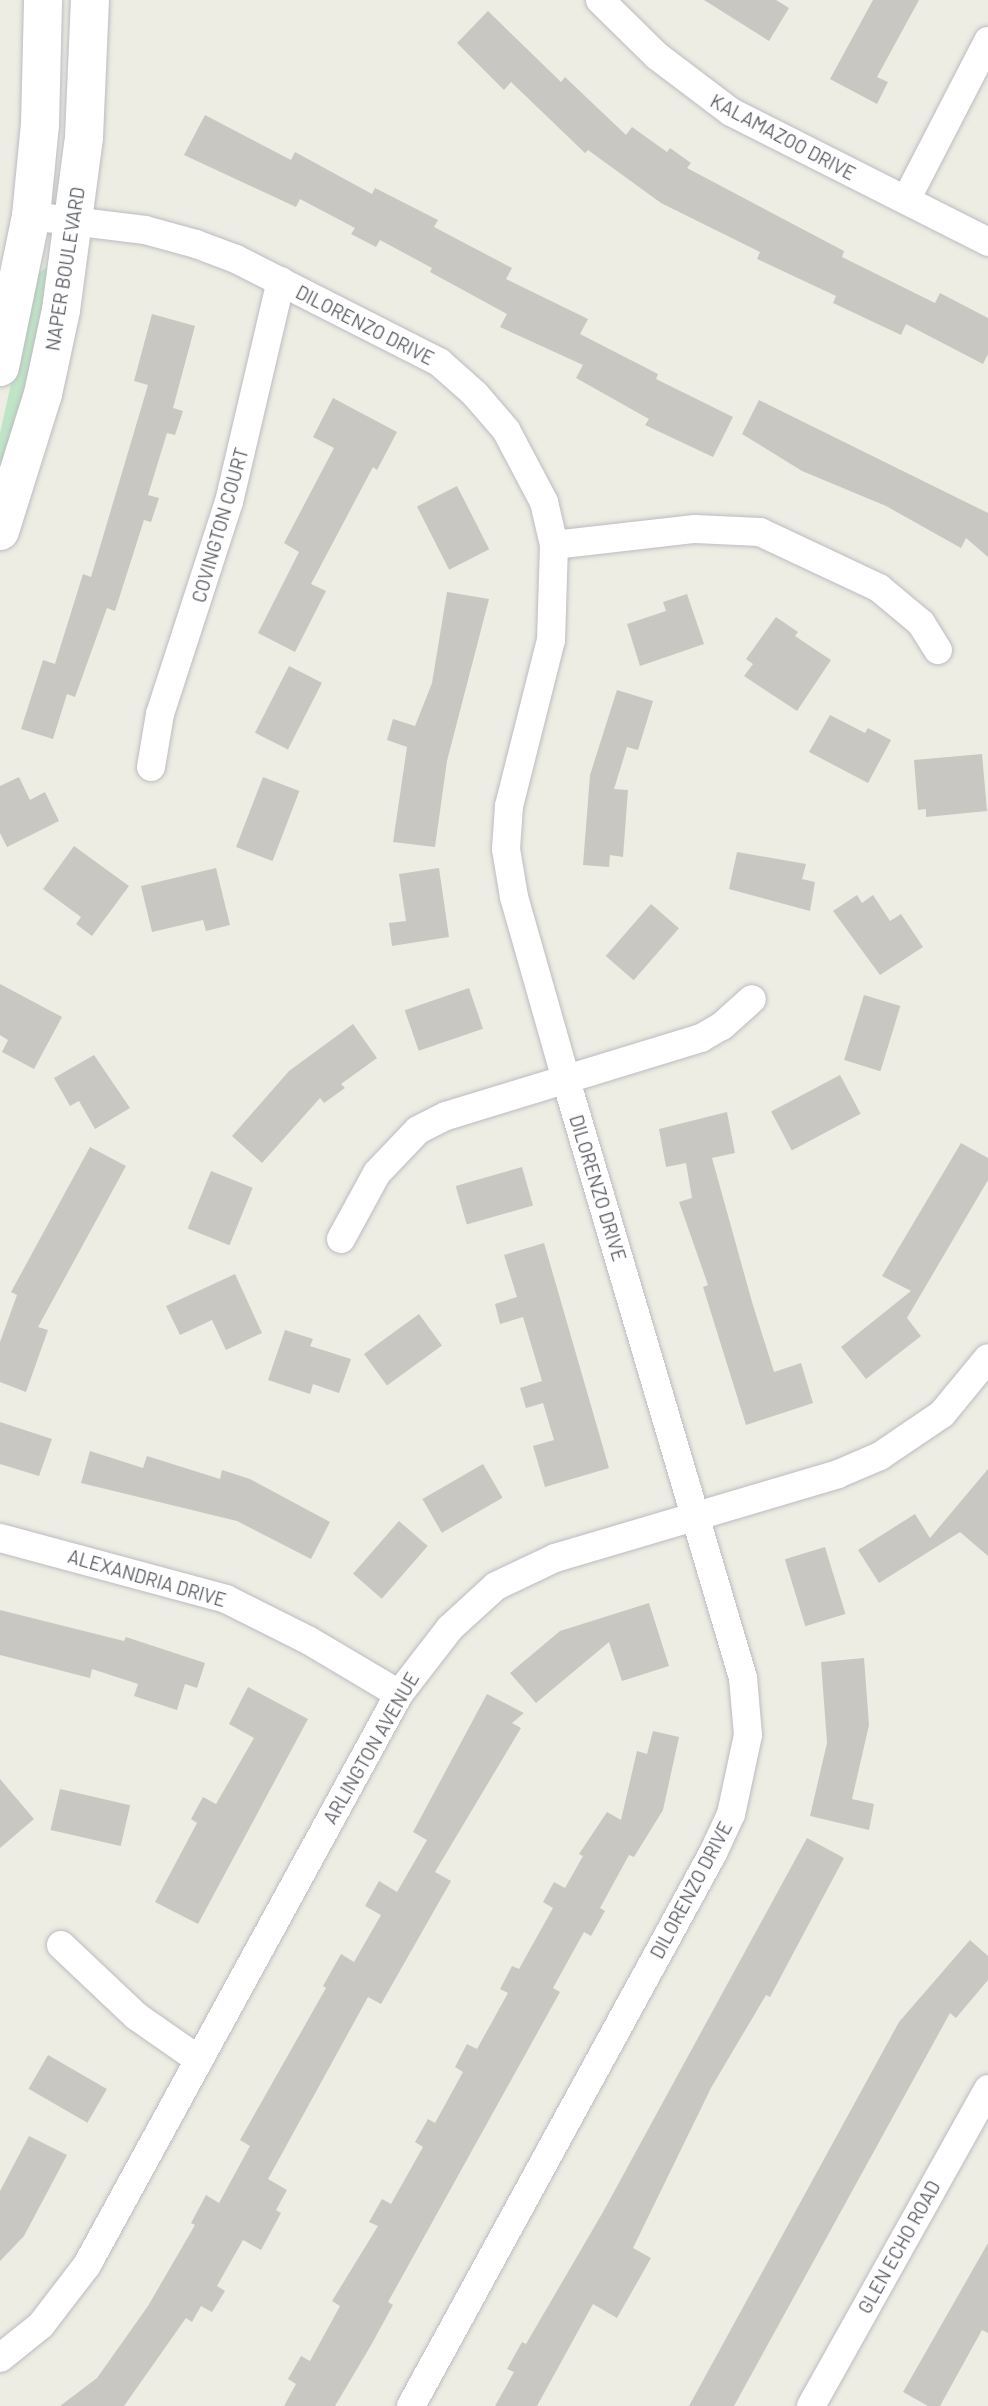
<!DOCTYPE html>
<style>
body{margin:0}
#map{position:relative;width:988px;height:2406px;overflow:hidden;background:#eeede3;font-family:Barlow,sans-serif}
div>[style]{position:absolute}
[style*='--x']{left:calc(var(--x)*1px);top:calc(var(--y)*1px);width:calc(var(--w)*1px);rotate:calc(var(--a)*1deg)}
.green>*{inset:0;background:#c0e5c6}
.building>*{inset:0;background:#c8c7c1;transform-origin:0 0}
.roads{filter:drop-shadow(0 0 2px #bbbcc2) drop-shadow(0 0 2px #bbbcc2)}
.minor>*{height:28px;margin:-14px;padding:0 14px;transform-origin:14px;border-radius:14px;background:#fff}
.secondary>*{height:38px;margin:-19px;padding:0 19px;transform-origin:19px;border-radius:19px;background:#fff}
span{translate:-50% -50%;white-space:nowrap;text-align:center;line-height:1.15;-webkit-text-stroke:6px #fff;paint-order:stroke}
.street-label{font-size:19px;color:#5b5e64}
</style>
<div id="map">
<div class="green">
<i style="clip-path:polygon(47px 267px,52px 270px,0 495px,0 433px,35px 276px)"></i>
</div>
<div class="building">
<i style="clip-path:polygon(704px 0,776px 0,789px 8px,769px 41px)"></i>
<i style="clip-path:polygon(873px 0,919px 0,877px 77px,888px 82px,877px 104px,830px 79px)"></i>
<i style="clip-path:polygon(488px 11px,561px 82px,565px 77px,626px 135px,632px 127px,667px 152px,670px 148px,691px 163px,687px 168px,844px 251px,842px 257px,935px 303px,940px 293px,988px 318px,988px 354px,983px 364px,906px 324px,901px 335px,833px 303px,836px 296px,757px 259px,760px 252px,661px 203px,588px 150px,585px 153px,511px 82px,504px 90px,457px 43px)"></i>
<i style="clip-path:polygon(205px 115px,291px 160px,295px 152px,372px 194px,375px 188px,438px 220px,434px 227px,512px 268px,506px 279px,588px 319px,580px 334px,658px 374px,656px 379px,733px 417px,713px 457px,645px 425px,649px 419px,576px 378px,583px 365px,500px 327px,507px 314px,430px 272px,432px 268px,380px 240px,376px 247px,351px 234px,355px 228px,300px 199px,296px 207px,184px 155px)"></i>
<i style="clip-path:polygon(152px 314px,195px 326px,173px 408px,183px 411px,175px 435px,167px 433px,148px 495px,159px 498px,151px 522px,144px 520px,115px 611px,107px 608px,75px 697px,67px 694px,53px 739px,21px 729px,43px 660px,55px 664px,83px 574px,91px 577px,148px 385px,134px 381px)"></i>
<i style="clip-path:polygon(333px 398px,397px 432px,377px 470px,373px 467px,311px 584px,326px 591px,295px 652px,258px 633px,299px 552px,284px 543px,334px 448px,313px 437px)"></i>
<i style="clip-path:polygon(759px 400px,988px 513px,988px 557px,966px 538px,961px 548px,886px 506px,802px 471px,742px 434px)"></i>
<i style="left:457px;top:486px;width:71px;height:45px;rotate:63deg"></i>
<i style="clip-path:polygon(447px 592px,489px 599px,447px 761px,435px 847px,393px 842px,407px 747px,387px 740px,393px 719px,415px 726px,432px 683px)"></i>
<i style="clip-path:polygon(687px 594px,704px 644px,640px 666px,627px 624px,666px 611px,663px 602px)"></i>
<i style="clip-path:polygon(776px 617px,798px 632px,795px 636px,831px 660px,797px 711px,744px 676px,753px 664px,746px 659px)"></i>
<i style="left:289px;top:666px;width:37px;height:75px;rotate:27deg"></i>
<i style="clip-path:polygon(617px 690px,653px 701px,638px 750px,627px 747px,614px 789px,628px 790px,623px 857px,610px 855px,609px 867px,583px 865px,590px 775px)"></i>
<i style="clip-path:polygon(830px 715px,865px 733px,868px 728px,891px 740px,868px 783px,809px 752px)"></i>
<i style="clip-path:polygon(982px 754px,987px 811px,926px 817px,926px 809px,918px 810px,914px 760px)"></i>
<i style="clip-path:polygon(19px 777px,30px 800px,45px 792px,59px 821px,7px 847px,0 833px,0 786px)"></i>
<i style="left:263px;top:777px;width:39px;height:75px;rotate:21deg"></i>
<i style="clip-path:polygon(74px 846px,129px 886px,92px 936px,76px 924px,81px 917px,43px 889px)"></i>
<i style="clip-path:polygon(737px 852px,806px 864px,802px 879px,815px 882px,810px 911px,729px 889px)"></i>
<i style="clip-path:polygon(216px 868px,230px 925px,206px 931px,203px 920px,152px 932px,141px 886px)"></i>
<i style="clip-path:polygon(439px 868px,449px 937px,392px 946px,389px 923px,406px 921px,399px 874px)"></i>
<i style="clip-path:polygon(857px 895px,862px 903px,873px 895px,890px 921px,901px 914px,923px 947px,880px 975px,833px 911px)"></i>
<i style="left:651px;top:904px;width:37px;height:69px;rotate:41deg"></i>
<i style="clip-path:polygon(0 984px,62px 1017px,34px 1069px,2px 1052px,8px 1040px,0 1035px)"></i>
<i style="left:469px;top:988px;width:43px;height:68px;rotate:71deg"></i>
<i style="left:864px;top:995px;width:38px;height:68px;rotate:17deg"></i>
<i style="clip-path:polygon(353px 1024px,377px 1058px,341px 1084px,345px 1088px,324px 1103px,320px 1098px,262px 1163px,232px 1136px,289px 1071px)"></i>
<i style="clip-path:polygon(94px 1055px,130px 1108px,95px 1129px,79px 1101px,70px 1106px,54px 1078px)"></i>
<i style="left:840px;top:1075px;width:44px;height:78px;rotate:62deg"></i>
<i style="clip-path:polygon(727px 1112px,735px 1153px,712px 1158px,752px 1302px,774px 1372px,801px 1363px,813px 1403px,746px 1425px,703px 1287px,708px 1285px,679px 1202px,692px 1198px,686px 1163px,666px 1167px,659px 1129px)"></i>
<i style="clip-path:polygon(961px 1143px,988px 1158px,988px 1180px,907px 1318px,921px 1336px,866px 1379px,841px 1347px,911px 1291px,882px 1276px)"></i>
<i style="clip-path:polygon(90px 1147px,126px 1166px,38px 1327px,48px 1330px,26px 1392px,0 1382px,0 1342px,17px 1295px,11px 1292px)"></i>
<i style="left:522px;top:1167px;width:40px;height:69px;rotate:74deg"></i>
<i style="left:211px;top:1171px;width:45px;height:62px;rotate:22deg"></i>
<i style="clip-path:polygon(544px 1243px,609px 1468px,545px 1487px,533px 1446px,554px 1440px,543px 1403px,526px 1408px,520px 1388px,542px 1381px,523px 1317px,500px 1324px,495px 1304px,517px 1297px,504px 1255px)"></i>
<i style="clip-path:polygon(235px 1274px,262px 1333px,226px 1350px,212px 1320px,180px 1335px,166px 1306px)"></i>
<i style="left:419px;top:1314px;width:39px;height:68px;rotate:54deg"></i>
<i style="clip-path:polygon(285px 1330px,313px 1339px,310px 1346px,351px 1359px,339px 1393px,313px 1384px,310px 1394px,268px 1380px)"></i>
<i style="clip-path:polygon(0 1422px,52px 1439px,39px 1476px,0 1464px)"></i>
<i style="clip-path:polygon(90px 1451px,143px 1468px,147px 1456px,220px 1479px,222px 1470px,250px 1479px,330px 1522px,311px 1559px,237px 1521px,81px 1483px)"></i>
<i style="left:483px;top:1464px;width:39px;height:70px;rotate:60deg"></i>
<i style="clip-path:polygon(988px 1469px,988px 1556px,960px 1532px,879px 1583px,858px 1550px,915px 1514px,930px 1538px)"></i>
<i style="left:399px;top:1521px;width:38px;height:70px;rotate:41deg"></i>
<i style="left:825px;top:1547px;width:70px;height:42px;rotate:73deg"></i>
<i style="clip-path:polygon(649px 1603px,669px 1666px,622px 1681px,609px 1642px,536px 1703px,510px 1673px,560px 1631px)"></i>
<i style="clip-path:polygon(0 1610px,124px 1641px,126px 1637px,205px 1663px,197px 1688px,185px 1684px,177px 1710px,134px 1696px,138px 1684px,92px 1669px,90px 1678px,0 1655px)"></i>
<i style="clip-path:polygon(864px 1658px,869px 1725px,852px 1799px,874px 1804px,869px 1830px,810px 1816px,827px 1743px,821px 1662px)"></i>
<i style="clip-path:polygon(248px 1687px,308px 1719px,198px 1924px,155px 1902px,197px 1823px,191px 1819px,203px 1797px,216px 1804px,254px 1738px,229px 1724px)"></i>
<i style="clip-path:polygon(487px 1694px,524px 1713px,512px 1723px,521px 1728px,435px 1872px,451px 1881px,381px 2004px,368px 1997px,268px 2179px,287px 2190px,276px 2210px,281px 2213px,261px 2250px,243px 2240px,217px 2286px,225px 2291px,212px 2312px,201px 2306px,192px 2322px,186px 2318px,124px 2406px,60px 2406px,97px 2378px,148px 2306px,195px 2225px,191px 2223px,206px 2195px,219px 2203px,250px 2146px,240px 2140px,326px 1988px,323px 1986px,341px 1954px,354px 1962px,381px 1915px,365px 1906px,379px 1881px,397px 1892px,427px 1840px,413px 1832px)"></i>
<i style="clip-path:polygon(653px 1731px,679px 1737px,663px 1810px,634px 1857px,629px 1855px,600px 1908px,605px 1911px,591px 1936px,584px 1932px,553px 1988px,560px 1992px,388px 2302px,393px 2305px,370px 2347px,335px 2406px,284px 2406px,296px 2384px,288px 2379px,301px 2356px,310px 2361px,340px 2306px,332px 2301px,378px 2226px,369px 2222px,382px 2199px,391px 2204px,423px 2147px,415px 2142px,428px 2119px,435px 2123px,463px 2072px,455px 2067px,467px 2044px,477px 2049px,508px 1993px,500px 1989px,512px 1966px,519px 1969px,553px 1908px,543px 1902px,554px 1882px,565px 1888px,583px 1856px,579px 1854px,607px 1812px,621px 1820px,637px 1751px,647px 1754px)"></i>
<i style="clip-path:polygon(0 1779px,34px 1819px,0 1848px)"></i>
<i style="left:60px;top:1789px;width:72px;height:42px;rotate:13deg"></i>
<i style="clip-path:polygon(807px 1838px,844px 1858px,770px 1997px,766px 1995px,711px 2088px,633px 2248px,651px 2258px,617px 2318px,593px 2304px,537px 2406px,495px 2406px,514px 2372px,507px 2369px,522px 2342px,526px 2344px,603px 2212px)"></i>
<i style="clip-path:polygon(970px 1940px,988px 1956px,988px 1980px,956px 2018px,950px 2013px,734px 2406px,689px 2406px,899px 2022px)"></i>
<i style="left:48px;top:2055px;width:68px;height:39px;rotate:30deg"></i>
<i style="clip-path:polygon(29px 2136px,67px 2155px,24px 2236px,0 2261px,0 2191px)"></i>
<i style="clip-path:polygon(988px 2243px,988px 2333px,982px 2330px,940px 2406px,928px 2406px,903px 2392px)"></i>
</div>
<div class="roads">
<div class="minor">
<i style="--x:600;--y:0;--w:80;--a:44.5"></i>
<i style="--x:657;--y:56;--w:93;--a:37.1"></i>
<i style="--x:731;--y:112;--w:288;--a:26.8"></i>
<i style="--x:906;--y:200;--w:179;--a:-62.7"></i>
<i style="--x:31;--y:216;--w:115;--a:7"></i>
<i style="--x:145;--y:230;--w:53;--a:15.4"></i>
<i style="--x:196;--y:244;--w:43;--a:20.6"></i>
<i style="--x:236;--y:259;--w:228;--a:26.9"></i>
<i style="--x:439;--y:362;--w:48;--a:41.6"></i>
<i style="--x:475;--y:394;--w:48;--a:49.3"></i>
<i style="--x:506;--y:430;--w:81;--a:62.2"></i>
<i style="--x:544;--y:502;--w:44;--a:76.9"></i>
<i style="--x:554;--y:545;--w:95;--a:91.8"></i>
<i style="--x:551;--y:640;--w:171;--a:104.2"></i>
<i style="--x:509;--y:806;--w:43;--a:94"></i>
<i style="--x:506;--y:849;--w:49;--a:80.5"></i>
<i style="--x:514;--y:897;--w:190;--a:74.1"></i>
<i style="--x:566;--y:1080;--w:624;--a:73.51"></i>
<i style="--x:743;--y:1678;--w:57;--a:85"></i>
<i style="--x:748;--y:1735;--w:81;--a:102.1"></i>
<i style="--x:731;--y:1814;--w:43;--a:114.8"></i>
<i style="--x:713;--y:1853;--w:630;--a:118.64"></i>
<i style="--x:554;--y:545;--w:142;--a:-6.5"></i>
<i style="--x:695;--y:529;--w:65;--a:2.6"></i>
<i style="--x:760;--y:532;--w:132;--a:25.2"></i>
<i style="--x:879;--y:588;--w:55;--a:39.8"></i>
<i style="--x:921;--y:623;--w:32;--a:58"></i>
<i style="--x:151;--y:767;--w:54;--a:-80.4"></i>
<i style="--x:160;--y:714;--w:223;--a:-72"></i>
<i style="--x:229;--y:502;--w:227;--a:-76.8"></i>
<i style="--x:341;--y:1239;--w:75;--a:-61.4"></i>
<i style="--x:377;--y:1173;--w:59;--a:-46.4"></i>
<i style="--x:418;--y:1130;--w:31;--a:-27"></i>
<i style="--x:446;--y:1116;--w:267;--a:-17"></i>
<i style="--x:701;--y:1038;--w:24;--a:-30"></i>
<i style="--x:722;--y:1026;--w:40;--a:-42"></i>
<i style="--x:0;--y:1538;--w:234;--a:15.1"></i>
<i style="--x:226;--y:1599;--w:92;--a:26.6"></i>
<i style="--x:308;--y:1640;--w:106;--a:30.7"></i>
<i style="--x:61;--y:1945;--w:103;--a:43.4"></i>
<i style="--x:136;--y:2016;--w:77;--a:34.9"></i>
<i style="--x:0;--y:2358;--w:53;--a:-38.8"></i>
<i style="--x:41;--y:2325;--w:76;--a:-52.5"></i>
<i style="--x:87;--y:2265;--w:651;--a:-61.35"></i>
<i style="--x:399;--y:1694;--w:83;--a:-52.3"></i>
<i style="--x:450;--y:1628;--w:62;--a:-42.4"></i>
<i style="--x:496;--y:1586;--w:65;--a:-25.4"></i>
<i style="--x:555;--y:1558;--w:295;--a:-16.5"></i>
<i style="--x:838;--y:1474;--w:46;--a:-23.2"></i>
<i style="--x:880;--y:1456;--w:75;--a:-34.1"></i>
<i style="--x:942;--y:1414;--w:72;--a:-50.6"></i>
<i style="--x:811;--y:2406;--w:363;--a:-60.8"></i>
</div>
<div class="secondary">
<i style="--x:0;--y:367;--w:154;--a:-78.4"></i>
<i style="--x:31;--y:216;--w:91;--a:-84.4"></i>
<i style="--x:40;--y:125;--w:125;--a:-88.6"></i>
<i style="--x:0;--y:531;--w:144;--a:-72.6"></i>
<i style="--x:43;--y:394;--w:86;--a:-77.9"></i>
<i style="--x:61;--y:310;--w:175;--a:-82.4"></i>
<i style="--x:84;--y:137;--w:137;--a:-87.5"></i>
</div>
</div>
<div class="street-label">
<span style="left:783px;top:137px;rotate:28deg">KALAMAZOO DRIVE</span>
<span style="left:65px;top:269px;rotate:-81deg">NAPER BOULEVARD</span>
<span style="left:365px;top:325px;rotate:27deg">DILORENZO DRIVE</span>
<span style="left:220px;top:525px;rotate:-74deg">COVINGTON COURT</span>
<span style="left:598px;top:1188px;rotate:73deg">DILORENZO DRIVE</span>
<span style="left:147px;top:1578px;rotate:16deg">ALEXANDRIA DRIVE</span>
<span style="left:371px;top:1748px;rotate:-60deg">ARLINGTON AVENUE</span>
<span style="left:691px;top:1890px;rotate:-62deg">DILORENZO DRIVE</span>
<span style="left:899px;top:2247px;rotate:-61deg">GLEN ECHO ROAD</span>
</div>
</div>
